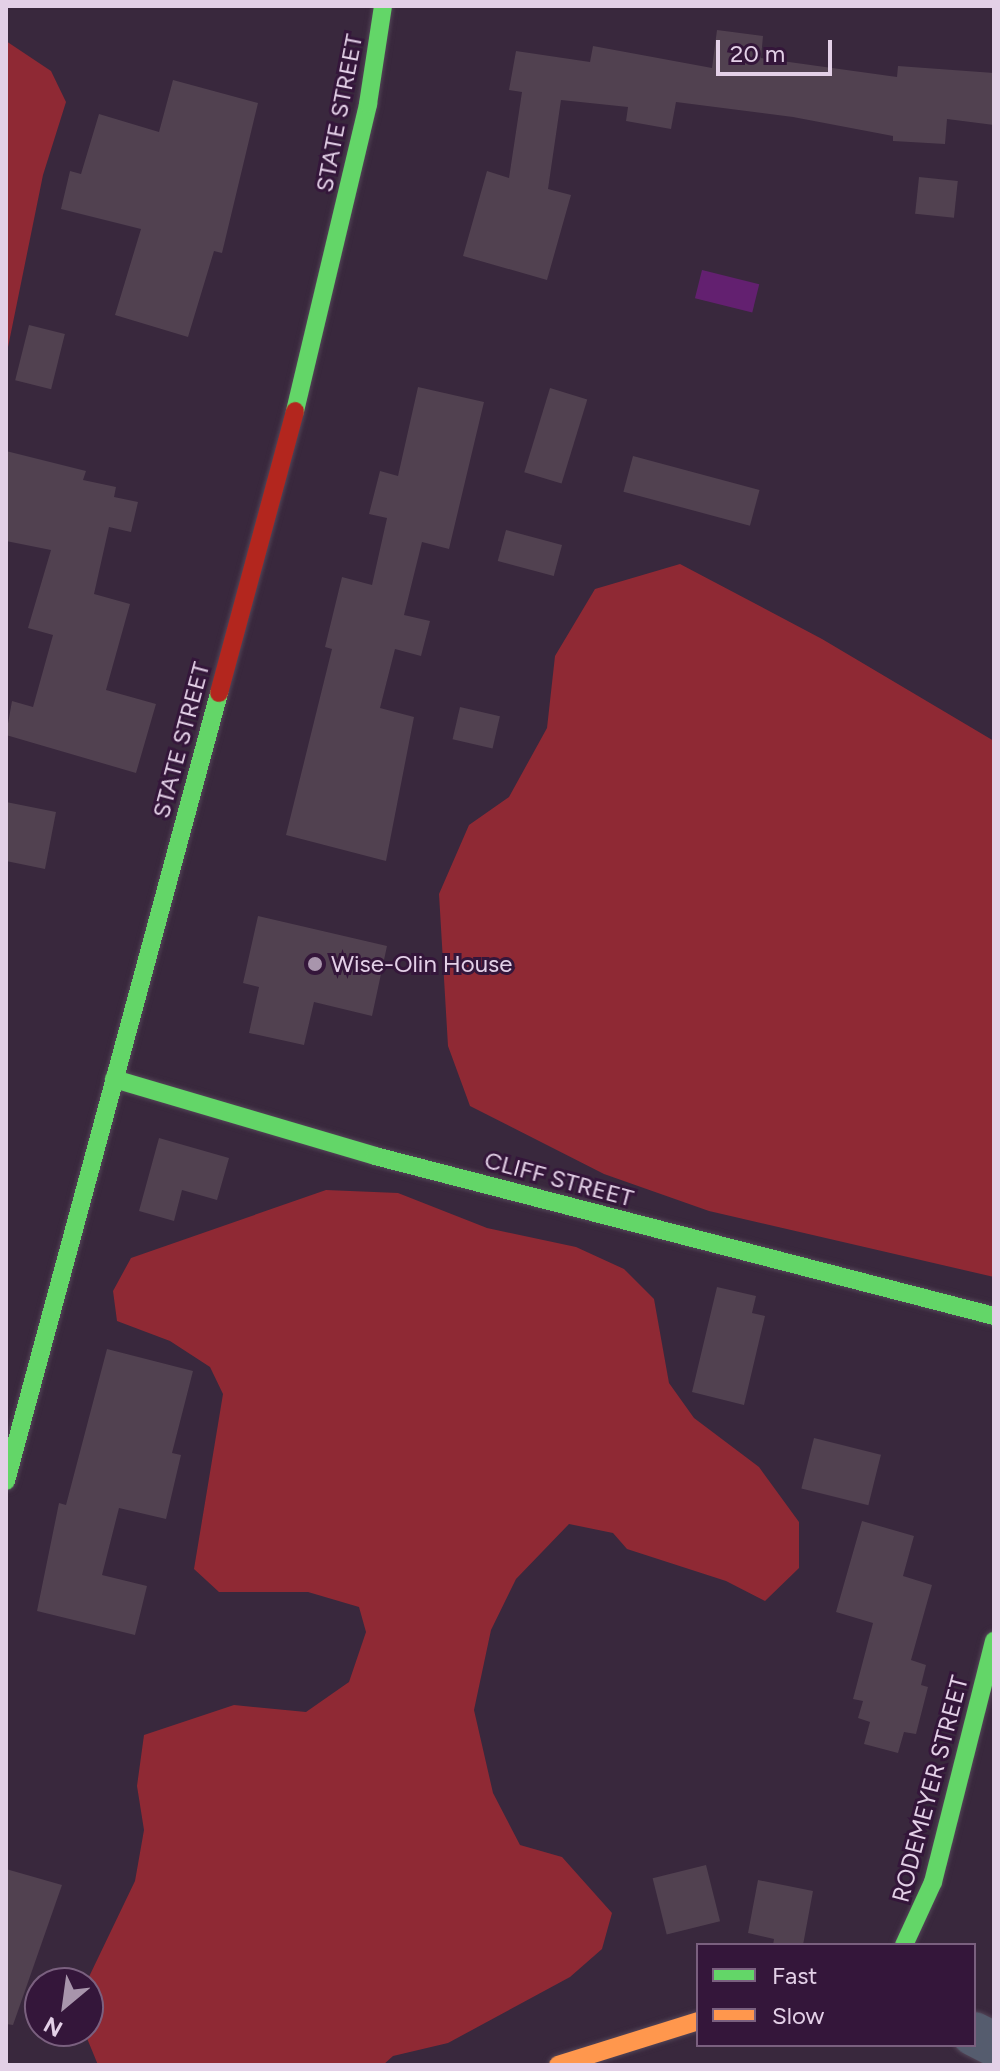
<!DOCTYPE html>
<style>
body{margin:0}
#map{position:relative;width:1000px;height:2071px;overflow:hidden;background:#39283d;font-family:Figtree,sans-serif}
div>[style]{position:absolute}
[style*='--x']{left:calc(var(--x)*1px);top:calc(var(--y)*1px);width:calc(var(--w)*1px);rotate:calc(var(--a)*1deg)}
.forest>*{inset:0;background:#8f2934}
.water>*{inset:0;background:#632070;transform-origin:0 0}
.building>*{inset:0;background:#514150;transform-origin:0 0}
.roads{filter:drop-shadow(0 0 2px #534557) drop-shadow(0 0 2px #534557)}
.street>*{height:44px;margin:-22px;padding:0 22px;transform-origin:22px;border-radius:22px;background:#555c6e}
.fast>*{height:18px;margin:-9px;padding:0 9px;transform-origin:9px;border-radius:9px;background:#63d668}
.slow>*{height:18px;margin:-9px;padding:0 9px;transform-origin:9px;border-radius:9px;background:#ff974d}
.jam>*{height:18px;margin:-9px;padding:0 9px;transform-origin:9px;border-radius:9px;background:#b3261e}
.dots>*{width:22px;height:22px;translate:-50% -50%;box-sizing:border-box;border:4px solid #34163a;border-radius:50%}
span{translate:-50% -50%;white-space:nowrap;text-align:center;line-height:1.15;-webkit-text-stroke:6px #34163a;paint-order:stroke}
.street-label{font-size:24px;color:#e3d0e7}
.poi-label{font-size:24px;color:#e3d0e7}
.left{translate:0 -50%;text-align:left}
.frame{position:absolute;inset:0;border:8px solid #e3d0e7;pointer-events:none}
.legend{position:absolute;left:696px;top:1943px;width:280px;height:104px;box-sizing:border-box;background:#34163a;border:2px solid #7a607f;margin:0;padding:10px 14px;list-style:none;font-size:24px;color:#e3d0e7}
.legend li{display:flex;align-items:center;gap:16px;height:40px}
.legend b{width:40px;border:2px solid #7a607f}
.north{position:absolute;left:24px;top:1967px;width:80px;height:80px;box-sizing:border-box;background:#34163a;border:2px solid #7a607f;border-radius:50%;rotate:209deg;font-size:22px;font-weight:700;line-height:32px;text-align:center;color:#e3d0e7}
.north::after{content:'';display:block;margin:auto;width:28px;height:36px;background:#a895ac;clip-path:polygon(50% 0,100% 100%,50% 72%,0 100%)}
.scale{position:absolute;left:716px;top:40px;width:116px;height:36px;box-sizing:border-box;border:4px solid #e3d0e7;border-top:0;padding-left:10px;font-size:24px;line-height:28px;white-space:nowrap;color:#e3d0e7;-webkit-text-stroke:6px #34163a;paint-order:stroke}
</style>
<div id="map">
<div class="forest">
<i style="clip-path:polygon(6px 41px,51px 71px,66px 102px,43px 175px,6px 357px)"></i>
<i style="clip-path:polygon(680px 564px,822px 639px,994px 741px,994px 1277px,709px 1211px,604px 1174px,470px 1106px,448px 1046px,439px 894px,469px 825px,509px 797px,547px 728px,555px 656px,595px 589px)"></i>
<i style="clip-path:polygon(326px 1190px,398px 1193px,487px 1228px,576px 1247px,624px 1269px,654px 1299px,669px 1383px,694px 1418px,759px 1467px,799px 1522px,799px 1568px,765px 1601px,726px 1581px,627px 1549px,613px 1533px,569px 1524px,516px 1579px,491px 1630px,474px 1710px,493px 1793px,520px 1845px,562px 1857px,612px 1913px,602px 1949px,570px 1977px,448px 2043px,393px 2056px,383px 2065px,98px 2065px,84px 2031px,86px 1983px,135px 1881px,144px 1830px,137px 1786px,144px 1735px,234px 1705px,306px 1712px,349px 1682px,366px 1632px,359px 1607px,308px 1592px,219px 1592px,194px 1569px,223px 1394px,210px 1367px,170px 1341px,117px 1321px,113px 1291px,131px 1258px)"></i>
</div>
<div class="water">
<i style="left:702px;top:270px;width:59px;height:29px;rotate:14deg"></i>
</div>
<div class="building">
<i style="clip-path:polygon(717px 30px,763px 36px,761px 58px,897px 77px,898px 66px,994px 73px,994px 125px,947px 119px,945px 144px,893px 141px,893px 136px,793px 117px,676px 102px,671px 129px,626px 121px,628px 107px,561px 100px,548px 189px,571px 195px,547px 280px,463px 256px,487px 171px,509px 178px,522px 92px,509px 90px,516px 51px,590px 62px,593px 46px,712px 68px)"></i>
<i style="clip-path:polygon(173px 80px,258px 103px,222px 253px,214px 251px,188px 337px,115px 315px,141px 229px,61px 209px,70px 171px,81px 174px,99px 114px,159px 132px)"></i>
<i style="left:919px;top:177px;width:39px;height:37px;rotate:6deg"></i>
<i style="left:29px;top:325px;width:37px;height:57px;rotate:14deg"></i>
<i style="clip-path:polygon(418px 387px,484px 402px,449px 549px,422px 542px,404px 615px,430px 621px,421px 656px,395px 649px,380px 708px,414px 717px,386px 861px,286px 835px,332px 649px,325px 647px,342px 577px,372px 585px,387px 518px,369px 514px,380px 471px,398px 476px)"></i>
<i style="left:550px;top:388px;width:39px;height:88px;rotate:17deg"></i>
<i style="clip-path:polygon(6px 451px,86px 471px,83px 480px,116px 487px,114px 497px,138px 502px,131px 532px,109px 527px,94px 594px,130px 604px,106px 690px,156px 704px,136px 773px,6px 735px,12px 701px,33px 707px,53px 635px,28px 628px,51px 550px,6px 541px)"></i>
<i style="left:633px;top:456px;width:131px;height:37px;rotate:15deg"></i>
<i style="left:506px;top:530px;width:58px;height:32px;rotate:15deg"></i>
<i style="left:460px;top:707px;width:41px;height:33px;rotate:13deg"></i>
<i style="clip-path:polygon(6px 802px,56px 812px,45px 869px,6px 861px)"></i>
<i style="clip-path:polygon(258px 916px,387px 946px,372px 1016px,314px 1002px,304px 1045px,249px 1033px,259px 987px,243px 983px)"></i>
<i style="clip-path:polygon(159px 1138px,229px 1158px,217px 1200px,182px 1190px,174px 1221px,139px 1211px)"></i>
<i style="clip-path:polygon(717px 1287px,756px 1296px,752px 1313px,765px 1316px,744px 1405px,692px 1392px)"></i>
<i style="clip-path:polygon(107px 1349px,193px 1371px,172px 1453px,181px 1455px,166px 1519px,119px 1508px,102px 1575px,147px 1586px,135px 1635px,37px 1611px,59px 1503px,66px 1505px)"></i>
<i style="left:814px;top:1438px;width:69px;height:52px;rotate:14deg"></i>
<i style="clip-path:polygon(862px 1521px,914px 1536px,903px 1576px,932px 1585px,911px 1660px,926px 1665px,921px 1685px,928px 1687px,916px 1734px,904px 1732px,898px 1753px,864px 1744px,870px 1722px,858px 1718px,863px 1701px,853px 1699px,873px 1623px,836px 1612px)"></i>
<i style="left:706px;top:1865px;width:58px;height:55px;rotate:76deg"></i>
<i style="clip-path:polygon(6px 1869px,62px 1885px,13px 2025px,6px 2024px)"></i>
<i style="clip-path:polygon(758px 1880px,813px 1891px,803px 1945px,773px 1945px,774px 1939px,748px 1933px)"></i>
</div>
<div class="roads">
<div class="street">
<i style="--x:974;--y:2034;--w:22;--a:27"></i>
</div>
<div class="fast">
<i style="--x:295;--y:411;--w:316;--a:-76.6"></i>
<i style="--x:368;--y:104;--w:99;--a:-81.3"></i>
<i style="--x:114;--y:1079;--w:272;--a:16.4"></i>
<i style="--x:375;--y:1156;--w:639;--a:14.49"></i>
<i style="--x:6;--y:1481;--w:816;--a:-74.87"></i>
<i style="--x:904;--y:1945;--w:69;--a:-65.3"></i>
<i style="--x:933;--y:1882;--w:249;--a:-75.8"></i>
</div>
<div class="slow">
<i style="--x:558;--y:2065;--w:147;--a:-17.4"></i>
</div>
<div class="jam">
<i style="--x:219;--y:693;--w:292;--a:-74.9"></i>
</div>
</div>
<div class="dots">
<i style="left:315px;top:964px;background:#a895ac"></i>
</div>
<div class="street-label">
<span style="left:339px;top:113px;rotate:-79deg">STATE STREET</span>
<span style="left:181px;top:740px;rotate:-75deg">STATE STREET</span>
<span style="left:559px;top:1179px;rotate:15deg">CLIFF STREET</span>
<span style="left:930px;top:1789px;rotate:-75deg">RODEMEYER STREET</span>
</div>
<div class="poi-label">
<span class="left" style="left:331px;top:964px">Wise-Olin House</span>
</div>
<div class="frame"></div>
<ul class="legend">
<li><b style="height:10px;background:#63d668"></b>Fast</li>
<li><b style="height:10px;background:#ff974d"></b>Slow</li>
</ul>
<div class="north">N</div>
<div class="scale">20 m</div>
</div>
